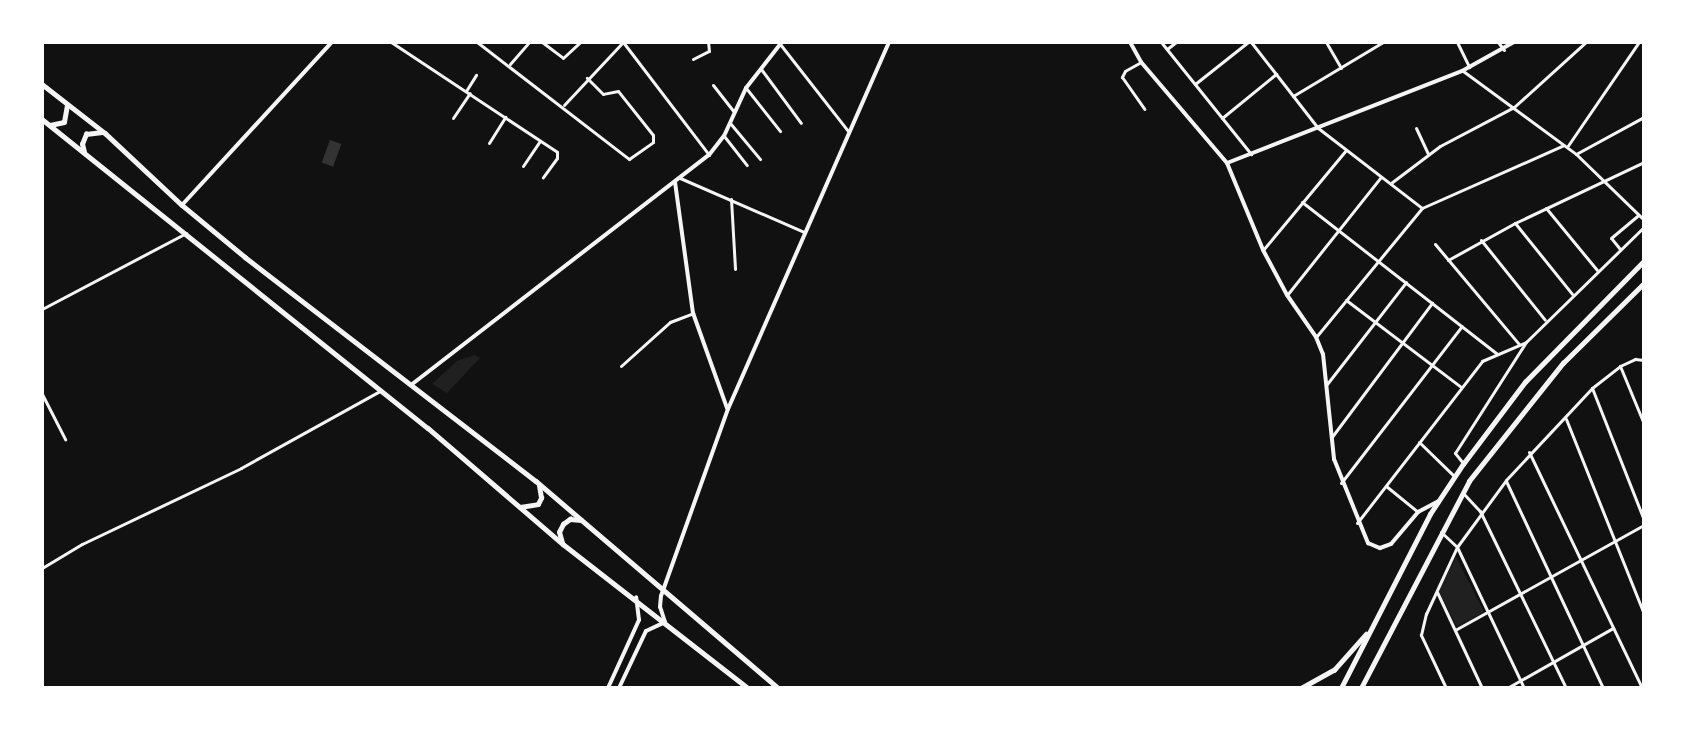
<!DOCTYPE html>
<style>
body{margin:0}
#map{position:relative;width:1686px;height:730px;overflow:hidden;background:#111;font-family:"Public Sans",sans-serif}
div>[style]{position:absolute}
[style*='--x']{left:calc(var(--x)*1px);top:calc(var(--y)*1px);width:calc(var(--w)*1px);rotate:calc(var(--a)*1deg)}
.green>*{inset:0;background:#202020}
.water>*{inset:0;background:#333;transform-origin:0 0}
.minor>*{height:3px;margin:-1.5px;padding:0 1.5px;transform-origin:1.5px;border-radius:1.5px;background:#f5f5f5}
.tertiary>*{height:4px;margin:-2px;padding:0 2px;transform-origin:2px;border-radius:2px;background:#f5f5f5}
.trunk>*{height:4.5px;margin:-2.25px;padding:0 2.25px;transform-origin:2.25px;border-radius:2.25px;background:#f5f5f5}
span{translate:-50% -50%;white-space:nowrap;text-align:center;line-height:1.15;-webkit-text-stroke:6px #fff;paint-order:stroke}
.frame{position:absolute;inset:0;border:44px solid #fff;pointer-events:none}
</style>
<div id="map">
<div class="green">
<i style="clip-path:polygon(474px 355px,480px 358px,447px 393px,432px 384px,457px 361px)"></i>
<i style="clip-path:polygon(1456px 557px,1484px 612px,1457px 627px,1439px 591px)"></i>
</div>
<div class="water">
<i style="left:330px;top:140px;width:12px;height:24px;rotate:20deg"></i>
</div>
<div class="minor">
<i style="--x:391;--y:42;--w:199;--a:33.5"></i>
<i style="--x:557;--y:152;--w:6;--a:90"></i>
<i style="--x:557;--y:158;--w:24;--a:126"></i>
<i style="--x:477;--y:42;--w:192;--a:37.6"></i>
<i style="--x:629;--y:159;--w:29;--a:-35"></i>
<i style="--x:653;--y:142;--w:7;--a:-90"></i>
<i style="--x:653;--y:135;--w:56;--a:-128.5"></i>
<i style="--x:618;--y:91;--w:15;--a:169"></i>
<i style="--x:603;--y:94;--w:23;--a:-135"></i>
<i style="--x:542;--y:42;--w:26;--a:37"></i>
<i style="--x:563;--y:58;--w:23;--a:-43"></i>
<i style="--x:1161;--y:42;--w:144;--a:51.2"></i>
<i style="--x:1251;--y:42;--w:109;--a:52.1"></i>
<i style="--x:1318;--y:128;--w:131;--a:37.6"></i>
<i style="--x:1326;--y:42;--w:30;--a:60"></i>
<i style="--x:1457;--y:42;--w:28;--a:64"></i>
<i style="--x:1498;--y:42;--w:10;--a:53"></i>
<i style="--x:780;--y:44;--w:110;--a:52"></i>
<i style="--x:1167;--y:49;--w:11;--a:-38"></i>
<i style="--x:693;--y:59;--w:18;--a:-27"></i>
<i style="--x:709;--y:51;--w:9;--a:-96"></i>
<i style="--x:1141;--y:62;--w:18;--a:151"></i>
<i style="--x:1125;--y:71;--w:7;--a:117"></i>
<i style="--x:1122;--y:77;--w:39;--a:55"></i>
<i style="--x:510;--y:64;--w:29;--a:-49"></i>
<i style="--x:761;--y:69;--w:67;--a:53.5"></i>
<i style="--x:1463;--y:71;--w:140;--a:36.3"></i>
<i style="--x:1576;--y:154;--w:95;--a:44.1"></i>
<i style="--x:1195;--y:84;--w:68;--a:-38.4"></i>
<i style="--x:713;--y:85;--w:33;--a:52"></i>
<i style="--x:746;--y:88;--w:55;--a:51.7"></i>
<i style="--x:466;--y:91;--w:19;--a:-58"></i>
<i style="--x:1293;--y:96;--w:105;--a:-31"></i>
<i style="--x:564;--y:105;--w:86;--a:-46.9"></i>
<i style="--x:623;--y:42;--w:142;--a:52.7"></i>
<i style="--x:453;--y:118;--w:30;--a:-56"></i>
<i style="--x:1222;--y:118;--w:70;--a:-39.2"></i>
<i style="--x:730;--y:123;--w:47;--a:50.2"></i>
<i style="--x:1416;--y:128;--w:29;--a:65"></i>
<i style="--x:724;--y:136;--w:37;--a:52"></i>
<i style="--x:489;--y:143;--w:31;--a:-58"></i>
<i style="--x:1567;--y:147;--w:127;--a:-55.6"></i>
<i style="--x:1576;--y:154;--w:77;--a:-28.6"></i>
<i style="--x:523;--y:166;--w:30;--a:-56"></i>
<i style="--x:680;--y:178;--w:135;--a:23.5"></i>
<i style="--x:1391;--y:183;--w:61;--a:-37.1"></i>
<i style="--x:1440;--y:146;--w:84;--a:-27.8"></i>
<i style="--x:1514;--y:107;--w:97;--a:-42.1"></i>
<i style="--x:731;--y:199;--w:70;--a:86.7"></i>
<i style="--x:1302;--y:202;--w:247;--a:37.9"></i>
<i style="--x:1546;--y:208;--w:80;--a:50.6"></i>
<i style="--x:1515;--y:223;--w:91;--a:51.2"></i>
<i style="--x:1481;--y:240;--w:102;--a:51.3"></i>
<i style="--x:1435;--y:244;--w:131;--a:50"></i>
<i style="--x:1620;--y:249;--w:14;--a:-129"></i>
<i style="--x:1611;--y:238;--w:35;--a:-40"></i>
<i style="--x:1263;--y:250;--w:130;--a:-50.3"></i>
<i style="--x:1448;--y:260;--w:77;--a:-28.9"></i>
<i style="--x:1515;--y:223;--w:143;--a:-25.3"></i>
<i style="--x:1287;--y:295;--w:151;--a:-51.5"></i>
<i style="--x:1346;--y:300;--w:144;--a:37.1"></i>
<i style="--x:42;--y:309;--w:163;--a:-27.8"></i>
<i style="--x:1316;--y:337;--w:167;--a:-50.6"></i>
<i style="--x:1422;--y:208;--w:155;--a:-23.9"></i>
<i style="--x:621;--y:366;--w:66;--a:-41.9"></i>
<i style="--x:670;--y:322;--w:25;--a:-21"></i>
<i style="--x:1620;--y:366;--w:63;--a:67.5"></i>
<i style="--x:1327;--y:384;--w:129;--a:-52.2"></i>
<i style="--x:1592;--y:388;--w:142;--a:68.5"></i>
<i style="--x:42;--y:394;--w:51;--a:62.9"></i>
<i style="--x:1566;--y:419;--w:210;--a:68.2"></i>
<i style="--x:1331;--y:438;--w:169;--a:-53.2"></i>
<i style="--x:1419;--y:442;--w:49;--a:44.2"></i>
<i style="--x:1529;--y:452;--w:262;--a:64.4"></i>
<i style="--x:1463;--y:463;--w:13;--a:-129"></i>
<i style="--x:1455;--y:453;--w:132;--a:-57.4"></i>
<i style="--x:1526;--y:342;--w:165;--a:-44.3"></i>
<i style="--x:1506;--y:481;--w:229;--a:64.9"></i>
<i style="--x:1341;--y:483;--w:198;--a:-52.4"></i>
<i style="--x:1386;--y:486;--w:41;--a:39.1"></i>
<i style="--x:1463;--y:493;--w:25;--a:47"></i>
<i style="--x:1480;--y:511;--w:197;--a:64.1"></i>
<i style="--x:1357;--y:523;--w:205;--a:-52.3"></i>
<i style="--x:1482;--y:361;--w:46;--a:-23.2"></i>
<i style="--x:1441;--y:532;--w:22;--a:43"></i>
<i style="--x:1457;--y:547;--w:156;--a:64.6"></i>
<i style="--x:42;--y:568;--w:47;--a:-31"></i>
<i style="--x:82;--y:544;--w:176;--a:-25.5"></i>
<i style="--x:241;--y:468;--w:159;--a:-29"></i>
<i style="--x:1437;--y:592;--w:106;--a:64.9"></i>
<i style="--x:1455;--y:630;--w:216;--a:-29.1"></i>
<i style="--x:1446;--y:688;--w:59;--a:-115.3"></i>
<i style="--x:1421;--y:635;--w:22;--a:-77"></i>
<i style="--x:1426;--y:614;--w:74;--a:-65.2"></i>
<i style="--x:1457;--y:547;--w:83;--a:-53.8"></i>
<i style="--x:1506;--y:480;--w:126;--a:-46.9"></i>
<i style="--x:1592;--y:388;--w:36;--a:-38"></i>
<i style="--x:1620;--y:366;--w:17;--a:-25"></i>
<i style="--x:1635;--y:359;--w:9;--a:6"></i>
<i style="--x:1507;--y:688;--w:122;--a:-29.5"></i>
</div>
<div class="tertiary">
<i style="--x:1130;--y:42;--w:23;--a:61"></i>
<i style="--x:1141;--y:62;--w:133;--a:49.6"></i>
<i style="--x:1227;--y:163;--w:94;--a:67.5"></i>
<i style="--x:1263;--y:250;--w:51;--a:61.9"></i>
<i style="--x:1287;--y:295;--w:51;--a:55.4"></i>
<i style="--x:1316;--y:337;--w:18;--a:68"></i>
<i style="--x:1323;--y:354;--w:106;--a:84"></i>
<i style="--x:1334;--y:459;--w:91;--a:68"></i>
<i style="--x:1368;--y:543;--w:13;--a:23"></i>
<i style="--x:1380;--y:548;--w:12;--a:-20"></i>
<i style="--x:1391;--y:544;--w:42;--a:-49.8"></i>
<i style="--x:1418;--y:512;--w:24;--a:-28"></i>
<i style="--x:1227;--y:163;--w:252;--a:-21.4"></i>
<i style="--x:1462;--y:71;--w:60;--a:-29.1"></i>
<i style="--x:675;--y:182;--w:132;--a:82.2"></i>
<i style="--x:693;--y:313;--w:101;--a:70.3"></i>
<i style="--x:182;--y:205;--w:222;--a:-47.4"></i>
<i style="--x:411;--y:385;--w:376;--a:-37.7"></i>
<i style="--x:709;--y:155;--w:24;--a:-52"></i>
<i style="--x:724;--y:136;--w:53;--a:-65.4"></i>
<i style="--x:746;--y:88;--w:58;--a:-52"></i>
<i style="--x:608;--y:688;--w:75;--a:-65.5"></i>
<i style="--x:639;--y:620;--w:23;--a:-97"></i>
<i style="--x:619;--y:688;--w:63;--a:-64.7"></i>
<i style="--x:646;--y:631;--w:21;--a:-25"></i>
<i style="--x:665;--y:622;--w:16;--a:-108"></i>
<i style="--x:660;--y:607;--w:11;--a:-85"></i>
<i style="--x:661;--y:596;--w:199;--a:-70.3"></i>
<i style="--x:728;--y:409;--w:401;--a:-66.3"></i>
</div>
<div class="trunk">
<i style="--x:42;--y:84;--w:80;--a:37.9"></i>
<i style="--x:105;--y:133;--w:105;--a:43.1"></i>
<i style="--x:182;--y:205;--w:82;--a:39.5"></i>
<i style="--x:245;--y:257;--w:367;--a:37.6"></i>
<i style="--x:536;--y:481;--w:318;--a:40.5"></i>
<i style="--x:42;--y:119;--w:494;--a:38.7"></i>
<i style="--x:428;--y:428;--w:178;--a:40.7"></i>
<i style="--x:563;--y:544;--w:234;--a:37.9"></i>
<i style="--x:50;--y:125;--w:14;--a:-12"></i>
<i style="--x:64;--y:122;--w:17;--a:-80"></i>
<i style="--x:84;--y:152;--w:8;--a:-104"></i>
<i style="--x:82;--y:144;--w:11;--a:-68"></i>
<i style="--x:86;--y:134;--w:16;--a:-7"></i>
<i style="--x:520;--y:507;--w:18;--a:-9"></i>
<i style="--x:538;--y:504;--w:7;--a:-63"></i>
<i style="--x:541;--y:498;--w:13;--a:-99"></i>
<i style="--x:562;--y:543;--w:11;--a:-105"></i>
<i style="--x:559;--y:532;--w:9;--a:-63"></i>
<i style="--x:563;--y:524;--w:9;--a:-36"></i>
<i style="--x:570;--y:519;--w:11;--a:5"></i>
<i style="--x:1301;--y:688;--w:38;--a:-29"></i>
<i style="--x:1334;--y:670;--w:48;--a:-48.4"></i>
<i style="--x:1341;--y:688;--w:195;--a:-62.9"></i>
<i style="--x:1430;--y:514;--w:60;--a:-56.6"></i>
<i style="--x:1463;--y:464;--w:103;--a:-52.9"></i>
<i style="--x:1525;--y:382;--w:170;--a:-45.5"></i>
<i style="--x:1361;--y:688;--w:233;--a:-62.4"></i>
<i style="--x:1469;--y:481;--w:151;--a:-51.5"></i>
<i style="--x:1563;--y:363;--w:114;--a:-44.6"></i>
</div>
<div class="frame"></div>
</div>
